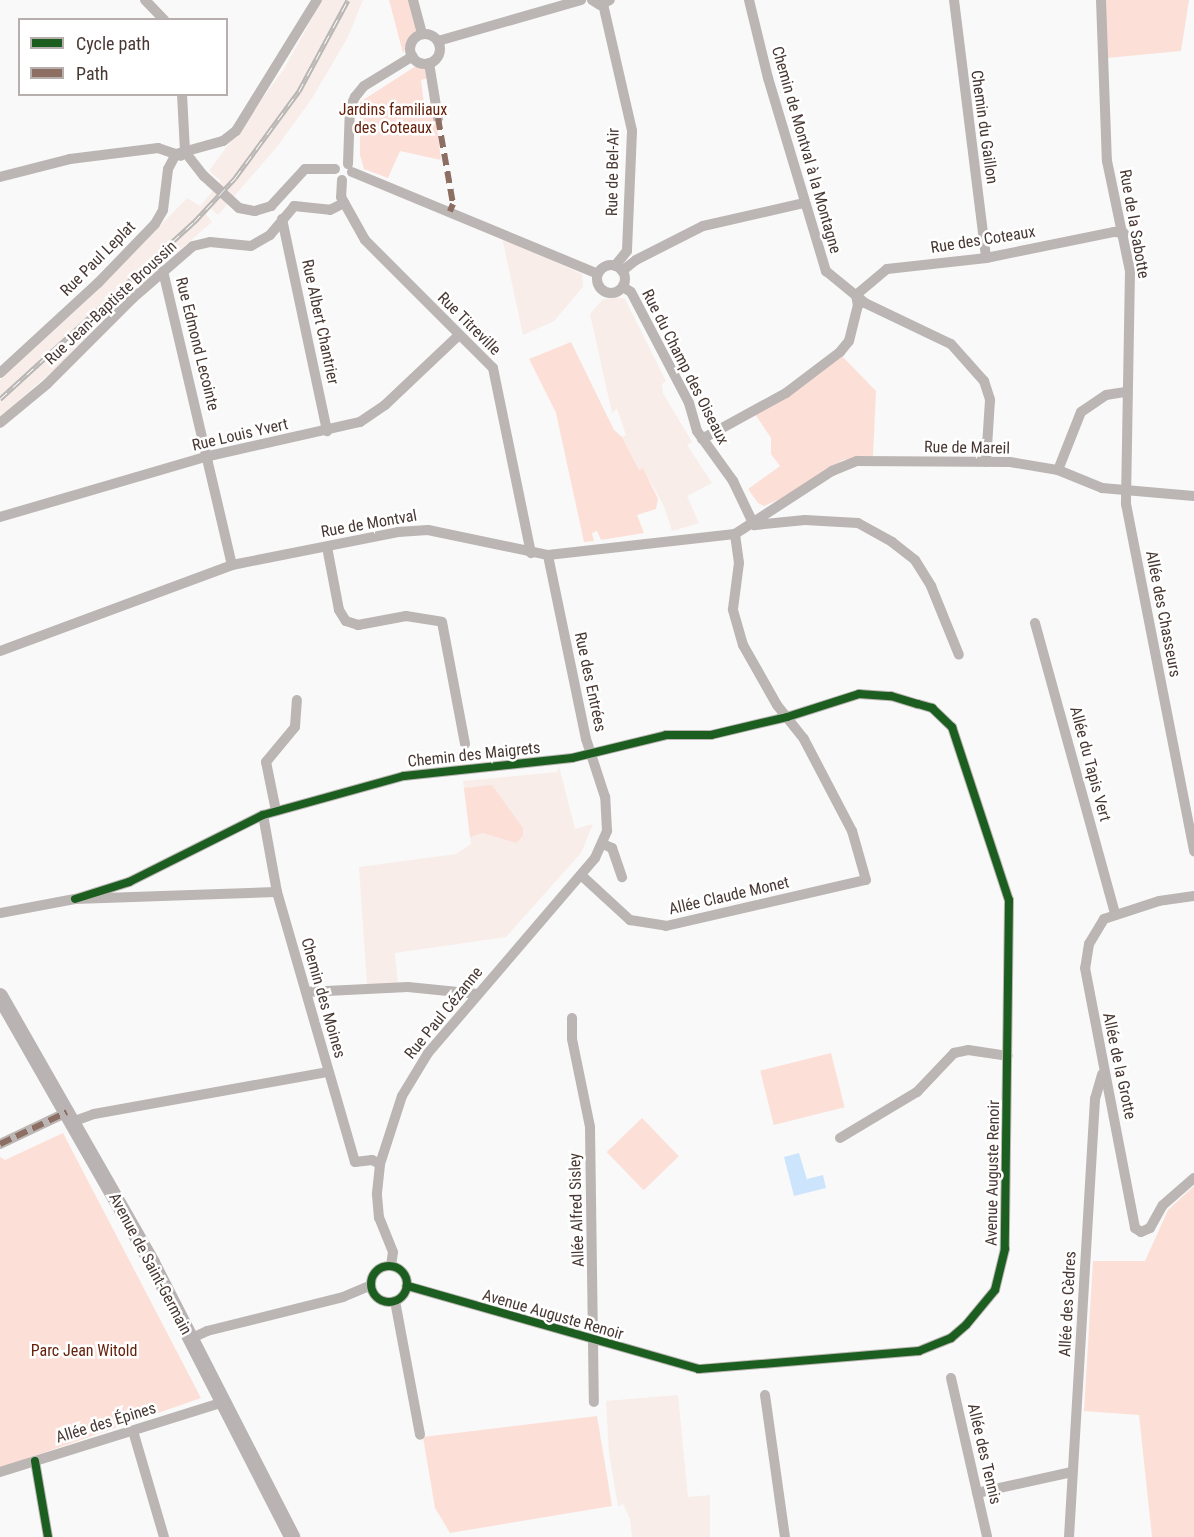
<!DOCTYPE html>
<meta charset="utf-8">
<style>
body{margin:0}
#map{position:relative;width:1194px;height:1537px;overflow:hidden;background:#f9f9f9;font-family:"Roboto Condensed",sans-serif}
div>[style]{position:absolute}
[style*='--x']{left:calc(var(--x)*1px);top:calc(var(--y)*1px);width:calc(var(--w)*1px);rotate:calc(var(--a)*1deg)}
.built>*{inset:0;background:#f8ede9}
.green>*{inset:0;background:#fce0d8;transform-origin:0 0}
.water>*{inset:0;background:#cce5fc}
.minor>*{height:10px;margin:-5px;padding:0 5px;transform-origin:5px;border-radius:5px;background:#bbb5b3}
.minor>.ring{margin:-5px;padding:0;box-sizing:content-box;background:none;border:10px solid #bbb5b3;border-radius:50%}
.secondary>*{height:16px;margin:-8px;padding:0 8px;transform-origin:8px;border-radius:8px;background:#b9b4b3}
.rail>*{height:5px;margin-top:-2.5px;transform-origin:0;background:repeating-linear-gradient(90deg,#fff 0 9px,#b8b6b4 0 18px);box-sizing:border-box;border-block:2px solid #b8b6b4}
.quiet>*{height:6px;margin-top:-3px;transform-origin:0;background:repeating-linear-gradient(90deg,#8d6e63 0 12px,transparent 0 18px)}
.cycleway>*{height:8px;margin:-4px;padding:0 4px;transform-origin:4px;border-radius:4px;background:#1b5e20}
.cycleway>.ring{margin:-4px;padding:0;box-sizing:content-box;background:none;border:8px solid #1b5e20;border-radius:50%}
span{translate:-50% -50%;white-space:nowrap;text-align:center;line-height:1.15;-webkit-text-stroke:5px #fff;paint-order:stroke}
.park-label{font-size:16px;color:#65210c}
.street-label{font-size:16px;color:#483833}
.legend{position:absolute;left:18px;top:18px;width:210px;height:78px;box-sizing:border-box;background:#fff;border:2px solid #b6afad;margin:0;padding:8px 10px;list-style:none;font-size:18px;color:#483833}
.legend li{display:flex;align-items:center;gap:12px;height:30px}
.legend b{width:30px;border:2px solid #b6afad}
</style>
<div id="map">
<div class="built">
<i style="clip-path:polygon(322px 0,363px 0,348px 37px,311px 100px,276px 148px,218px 215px,210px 208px,206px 214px,212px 222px,116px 305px,57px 367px,0 417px,0 380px,94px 294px,187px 198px,200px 206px,221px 181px,209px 171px,284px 69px)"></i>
<i style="clip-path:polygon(502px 237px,582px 274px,583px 287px,554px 321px,523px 335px)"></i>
<i style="clip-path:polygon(615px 297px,625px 299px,666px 381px,662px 384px,663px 393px,692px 442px,687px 445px,712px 483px,687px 496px,699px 523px,672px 531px,664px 506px,643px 469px,639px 470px,622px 437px,626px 435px,617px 409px,612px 413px,590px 314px,602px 300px)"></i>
<i style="clip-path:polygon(559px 766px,575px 829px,593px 824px,581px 853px,506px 937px,395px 953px,398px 984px,367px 985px,359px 867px,456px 854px,471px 844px,463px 781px,557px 772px)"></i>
<i style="clip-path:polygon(678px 1395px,688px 1497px,710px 1495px,710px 1537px,632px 1537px,630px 1519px,623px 1504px,618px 1507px,609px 1453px,606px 1401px)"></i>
</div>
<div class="green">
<i style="clip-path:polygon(389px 0,409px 0,417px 33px,403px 53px)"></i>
<i style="clip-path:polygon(1105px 0,1189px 0,1181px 51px,1107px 58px)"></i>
<i style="clip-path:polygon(419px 64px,425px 68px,429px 78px,421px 80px,425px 112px,435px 111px,441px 160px,400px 151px,388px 178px,364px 169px,360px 155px,360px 102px)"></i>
<i style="clip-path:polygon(571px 342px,614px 430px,622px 437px,639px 470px,643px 468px,658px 499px,656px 509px,637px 515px,644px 533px,601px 540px,597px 531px,592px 533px,594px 541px,584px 542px,556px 413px,529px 359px)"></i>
<i style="clip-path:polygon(841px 355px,876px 391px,873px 456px,843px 460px,780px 499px,764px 506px,758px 503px,748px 489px,780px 466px,771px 454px,771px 438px,755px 414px)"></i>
<i style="clip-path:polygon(492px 785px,523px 828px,523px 836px,516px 843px,483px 833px,470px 837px,464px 788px)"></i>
<i style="left:831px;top:1053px;width:56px;height:73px;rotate:76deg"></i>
<i style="left:642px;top:1118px;width:53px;height:49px;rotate:46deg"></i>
<i style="clip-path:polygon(63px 1133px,201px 1398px,0 1468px,0 1157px,5px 1160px)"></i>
<i style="clip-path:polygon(1194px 1186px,1194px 1537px,1152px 1537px,1139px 1415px,1084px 1411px,1093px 1261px,1145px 1261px,1168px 1210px)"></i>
<i style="clip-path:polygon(597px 1416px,612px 1506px,450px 1533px,435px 1508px,423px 1437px)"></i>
</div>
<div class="water">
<i style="clip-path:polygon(799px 1153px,808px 1183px,807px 1179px,823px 1175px,826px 1188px,794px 1196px,784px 1157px)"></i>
</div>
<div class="minor">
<i style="--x:145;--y:0;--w:28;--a:46"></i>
<i style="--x:413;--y:0;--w:35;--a:75"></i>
<i style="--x:592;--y:0;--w:9;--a:32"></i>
<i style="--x:600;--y:5;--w:11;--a:-27"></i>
<i style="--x:749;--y:0;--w:80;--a:76.3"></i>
<i style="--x:768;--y:78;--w:202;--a:73.3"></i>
<i style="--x:826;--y:271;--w:50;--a:39.4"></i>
<i style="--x:865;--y:303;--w:95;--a:25.5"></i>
<i style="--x:951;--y:344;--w:50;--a:48.3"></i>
<i style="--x:984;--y:381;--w:20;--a:72"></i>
<i style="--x:990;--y:400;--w:62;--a:93.7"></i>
<i style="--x:954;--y:0;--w:260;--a:82.9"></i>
<i style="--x:1101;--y:0;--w:161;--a:87.9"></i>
<i style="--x:1107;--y:161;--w:112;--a:78.2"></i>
<i style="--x:1130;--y:271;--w:233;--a:91"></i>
<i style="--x:1126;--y:504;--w:354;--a:78.9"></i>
<i style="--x:603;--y:4;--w:130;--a:77.1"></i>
<i style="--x:632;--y:131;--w:120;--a:92.4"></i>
<i style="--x:627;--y:251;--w:19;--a:129"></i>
<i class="ring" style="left:410px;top:34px;width:20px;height:20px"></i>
<i style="--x:438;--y:41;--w:149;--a:-16"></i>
<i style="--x:429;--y:63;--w:56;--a:80.7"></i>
<i style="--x:182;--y:94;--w:58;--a:87"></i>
<i style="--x:185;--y:152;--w:31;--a:52"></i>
<i style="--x:204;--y:176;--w:47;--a:42.4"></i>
<i style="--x:239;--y:208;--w:16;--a:11"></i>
<i style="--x:255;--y:211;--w:17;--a:-17"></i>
<i style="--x:271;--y:206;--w:50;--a:-47.4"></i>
<i style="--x:305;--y:169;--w:30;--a:0"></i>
<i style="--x:348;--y:164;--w:56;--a:-88"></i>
<i style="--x:350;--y:108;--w:12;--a:-66"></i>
<i style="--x:355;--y:97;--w:14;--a:-51"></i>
<i style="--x:364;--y:86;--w:57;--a:-31.5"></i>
<i style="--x:352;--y:172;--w:266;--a:22.5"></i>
<i style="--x:0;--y:177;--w:72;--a:-14.4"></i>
<i style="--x:70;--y:159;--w:89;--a:-7.1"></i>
<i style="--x:158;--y:148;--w:24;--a:19"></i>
<i style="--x:342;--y:180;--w:17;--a:93"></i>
<i style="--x:341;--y:197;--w:49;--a:60.8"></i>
<i style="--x:365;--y:240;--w:181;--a:45"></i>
<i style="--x:493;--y:368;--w:189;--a:78.4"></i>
<i style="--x:282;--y:219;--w:217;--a:78"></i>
<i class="ring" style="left:597px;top:265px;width:18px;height:18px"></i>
<i style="--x:163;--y:271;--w:302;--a:76.8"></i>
<i style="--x:622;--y:271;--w:18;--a:-38"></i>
<i style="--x:636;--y:260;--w:75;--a:-26.9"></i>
<i style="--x:703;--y:226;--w:104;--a:-12.8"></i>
<i style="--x:623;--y:287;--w:9;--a:32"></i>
<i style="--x:631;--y:292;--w:125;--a:62.4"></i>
<i style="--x:689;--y:403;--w:29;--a:74"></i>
<i style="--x:697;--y:431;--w:62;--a:54.2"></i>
<i style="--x:733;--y:481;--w:49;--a:64.5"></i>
<i style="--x:856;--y:295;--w:40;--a:-40"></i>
<i style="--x:887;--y:269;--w:100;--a:-6.3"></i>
<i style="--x:986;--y:258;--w:131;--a:-11.5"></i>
<i style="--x:1114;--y:232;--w:10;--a:6"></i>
<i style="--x:0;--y:373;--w:133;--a:-42.6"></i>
<i style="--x:98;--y:283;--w:82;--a:-46"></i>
<i style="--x:155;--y:224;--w:16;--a:-60"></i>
<i style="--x:163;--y:210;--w:41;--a:-83"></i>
<i style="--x:168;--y:169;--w:17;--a:-62"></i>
<i style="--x:176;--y:154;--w:49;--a:-15.5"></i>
<i style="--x:223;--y:141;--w:16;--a:-38"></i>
<i style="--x:236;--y:131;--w:154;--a:-58.3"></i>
<i style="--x:0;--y:423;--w:61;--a:-39.7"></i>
<i style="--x:47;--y:384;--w:122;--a:-45"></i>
<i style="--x:133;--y:298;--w:79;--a:-40.9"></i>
<i style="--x:193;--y:246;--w:17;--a:-13"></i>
<i style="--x:210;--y:242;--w:41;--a:5.6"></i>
<i style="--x:251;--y:246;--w:22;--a:-30"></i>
<i style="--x:270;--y:235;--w:38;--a:-50"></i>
<i style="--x:294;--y:206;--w:36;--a:6"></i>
<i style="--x:330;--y:210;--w:16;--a:-27"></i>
<i style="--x:702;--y:439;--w:96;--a:-28.7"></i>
<i style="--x:786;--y:393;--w:68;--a:-37.2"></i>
<i style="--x:840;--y:352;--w:14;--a:-51"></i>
<i style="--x:849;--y:341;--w:36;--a:-76"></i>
<i style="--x:858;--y:306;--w:11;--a:-100"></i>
<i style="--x:1058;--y:470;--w:62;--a:-68.4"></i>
<i style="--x:1081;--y:412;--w:30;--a:-34"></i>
<i style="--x:1106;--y:395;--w:20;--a:-9"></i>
<i style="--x:0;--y:517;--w:218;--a:-16.3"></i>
<i style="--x:209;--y:456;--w:155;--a:-12.7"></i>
<i style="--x:360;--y:422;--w:30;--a:-34"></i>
<i style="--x:385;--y:405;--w:102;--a:-43.4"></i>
<i style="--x:755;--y:525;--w:50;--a:-5.7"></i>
<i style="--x:805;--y:520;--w:53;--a:3.2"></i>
<i style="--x:858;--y:523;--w:39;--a:29"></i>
<i style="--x:892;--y:542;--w:29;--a:38"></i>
<i style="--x:915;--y:560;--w:31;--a:58"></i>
<i style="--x:931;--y:586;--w:74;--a:67.9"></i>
<i style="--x:327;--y:547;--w:64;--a:79.2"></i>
<i style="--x:339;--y:610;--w:13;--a:58"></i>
<i style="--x:346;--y:621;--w:13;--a:18"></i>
<i style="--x:358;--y:625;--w:49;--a:-10.6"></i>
<i style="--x:406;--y:616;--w:36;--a:9"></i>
<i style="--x:442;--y:622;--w:124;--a:79.3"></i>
<i style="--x:1035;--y:623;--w:301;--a:74.6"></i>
<i style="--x:0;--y:651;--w:247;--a:-20.3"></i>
<i style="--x:232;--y:565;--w:169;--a:-11.2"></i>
<i style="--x:398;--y:532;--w:30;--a:-4"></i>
<i style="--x:428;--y:530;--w:123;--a:11.8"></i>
<i style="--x:548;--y:555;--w:188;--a:-6.4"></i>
<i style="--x:735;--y:534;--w:116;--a:-33"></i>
<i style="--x:832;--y:471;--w:27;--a:-22"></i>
<i style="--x:857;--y:461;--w:153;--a:0.4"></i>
<i style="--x:1010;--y:462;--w:49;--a:9.5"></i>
<i style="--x:1058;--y:470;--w:48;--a:22.2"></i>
<i style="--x:1102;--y:488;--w:92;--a:5"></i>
<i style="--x:276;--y:811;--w:50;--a:-101.5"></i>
<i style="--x:266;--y:762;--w:45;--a:-50.4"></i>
<i style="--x:295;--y:727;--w:27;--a:-86"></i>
<i style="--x:263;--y:815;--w:78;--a:79.7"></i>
<i style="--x:277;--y:892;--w:281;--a:73.9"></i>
<i style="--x:355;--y:1162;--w:17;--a:-7"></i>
<i style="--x:372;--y:1160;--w:9;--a:27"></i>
<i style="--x:603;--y:844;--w:10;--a:24"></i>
<i style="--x:612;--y:848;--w:31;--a:71"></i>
<i style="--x:581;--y:875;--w:67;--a:42.6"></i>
<i style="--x:630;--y:920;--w:36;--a:9"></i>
<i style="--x:666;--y:926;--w:205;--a:-13"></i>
<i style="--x:866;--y:880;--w:51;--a:-105.9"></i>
<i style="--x:852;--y:831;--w:104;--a:-117.6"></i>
<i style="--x:804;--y:739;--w:43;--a:-128.5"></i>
<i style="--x:777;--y:705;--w:69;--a:-119.5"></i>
<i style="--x:743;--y:645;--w:37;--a:-106"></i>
<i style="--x:733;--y:609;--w:46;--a:-82.6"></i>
<i style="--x:739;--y:563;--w:29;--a:-98"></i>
<i style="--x:1194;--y:896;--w:35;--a:172"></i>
<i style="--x:1159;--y:901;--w:58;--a:161.9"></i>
<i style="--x:1104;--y:919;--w:29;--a:121"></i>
<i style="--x:1089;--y:944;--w:24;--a:99"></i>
<i style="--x:1085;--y:968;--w:265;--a:79.1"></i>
<i style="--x:1135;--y:1228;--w:7;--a:34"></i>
<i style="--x:1141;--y:1232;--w:10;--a:-24"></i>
<i style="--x:1150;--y:1228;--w:26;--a:-61"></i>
<i style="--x:1163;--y:1205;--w:41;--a:-41.1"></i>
<i style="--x:75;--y:899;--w:57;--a:-17.5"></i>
<i style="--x:129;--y:882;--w:150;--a:-26.6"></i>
<i style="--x:263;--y:815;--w:146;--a:-15.5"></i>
<i style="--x:404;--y:776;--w:169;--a:-6.1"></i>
<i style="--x:572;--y:758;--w:97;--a:-13.7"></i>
<i style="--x:666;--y:735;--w:45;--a:0"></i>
<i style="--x:711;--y:735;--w:78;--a:-13.3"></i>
<i style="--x:787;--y:717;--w:76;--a:-17.7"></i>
<i style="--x:859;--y:694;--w:32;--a:4"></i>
<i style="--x:891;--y:696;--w:28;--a:17"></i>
<i style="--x:918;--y:704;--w:15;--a:16"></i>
<i style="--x:932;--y:708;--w:28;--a:44"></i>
<i style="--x:952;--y:727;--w:182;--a:71.8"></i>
<i style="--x:1009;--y:900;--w:349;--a:90.7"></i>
<i style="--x:1005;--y:1249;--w:42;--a:103.7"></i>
<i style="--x:995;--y:1290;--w:45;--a:129.6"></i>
<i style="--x:966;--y:1325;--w:20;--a:139"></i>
<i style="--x:951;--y:1338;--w:35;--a:158"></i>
<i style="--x:919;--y:1351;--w:221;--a:175.3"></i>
<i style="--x:699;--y:1369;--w:304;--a:-164.1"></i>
<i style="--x:0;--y:913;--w:76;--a:-10.6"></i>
<i style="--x:75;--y:899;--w:202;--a:-2"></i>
<i style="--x:306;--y:992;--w:102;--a:-2.8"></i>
<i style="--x:408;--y:987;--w:70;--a:5.7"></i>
<i style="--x:572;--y:1018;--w:21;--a:90"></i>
<i style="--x:572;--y:1039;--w:90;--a:78.4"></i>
<i style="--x:590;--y:1127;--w:275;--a:89.2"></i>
<i style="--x:72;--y:1122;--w:23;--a:-20"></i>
<i style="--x:94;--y:1114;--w:238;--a:-10.2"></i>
<i style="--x:840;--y:1138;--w:90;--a:-30.9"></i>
<i style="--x:917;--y:1092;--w:54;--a:-46.5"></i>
<i style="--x:954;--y:1053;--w:14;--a:-12"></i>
<i style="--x:968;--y:1050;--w:40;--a:8.5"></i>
<i style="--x:0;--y:1144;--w:74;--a:-25.5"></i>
<i class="ring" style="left:371px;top:1266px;width:26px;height:26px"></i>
<i style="--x:391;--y:1266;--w:14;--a:-82"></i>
<i style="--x:393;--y:1252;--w:37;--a:-112"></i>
<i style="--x:379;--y:1218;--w:25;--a:-95"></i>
<i style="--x:377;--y:1193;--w:29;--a:-84"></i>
<i style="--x:380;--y:1164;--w:71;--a:-72.1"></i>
<i style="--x:402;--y:1096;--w:50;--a:-58.8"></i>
<i style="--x:428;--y:1053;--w:257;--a:-49.4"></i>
<i style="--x:595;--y:858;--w:30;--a:-66"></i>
<i style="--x:607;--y:831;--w:34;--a:-93"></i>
<i style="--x:605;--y:797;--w:61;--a:-108.1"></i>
<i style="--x:586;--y:739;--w:188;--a:-101.7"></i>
<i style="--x:395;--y:1301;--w:136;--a:79.4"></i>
<i style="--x:190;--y:1339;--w:19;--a:-25"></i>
<i style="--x:207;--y:1331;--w:140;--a:-14"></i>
<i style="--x:343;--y:1297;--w:30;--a:-23"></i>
<i style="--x:951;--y:1378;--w:163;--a:77.2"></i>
<i style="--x:765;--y:1395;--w:143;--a:82"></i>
<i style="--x:133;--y:1431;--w:110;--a:73.7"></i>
<i style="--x:35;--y:1461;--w:77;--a:80.3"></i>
<i style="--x:0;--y:1472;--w:231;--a:-17.4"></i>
<i style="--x:977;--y:1493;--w:97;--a:-12.5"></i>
<i style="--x:1069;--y:1537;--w:439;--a:-86.6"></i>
<i style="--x:1095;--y:1099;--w:26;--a:-74"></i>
</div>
<div class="secondary">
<i style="--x:0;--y:996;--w:307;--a:60.3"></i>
<i style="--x:152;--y:1263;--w:308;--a:62.9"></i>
</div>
<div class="rail">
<i style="--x:0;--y:399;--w:263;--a:-42.4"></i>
<i style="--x:194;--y:222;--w:60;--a:-47"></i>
<i style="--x:235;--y:178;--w:108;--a:-53.7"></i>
<i style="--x:299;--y:91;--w:103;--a:-61.7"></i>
</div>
<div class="quiet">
<i style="--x:438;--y:118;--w:87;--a:80.1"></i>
<i style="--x:453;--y:204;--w:8;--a:113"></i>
<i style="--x:0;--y:1144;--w:74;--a:-25.5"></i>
</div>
<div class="cycleway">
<i style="--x:75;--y:899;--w:57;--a:-17.5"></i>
<i style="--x:129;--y:882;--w:150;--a:-26.6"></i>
<i style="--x:263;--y:815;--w:146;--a:-15.5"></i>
<i style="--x:404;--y:776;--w:169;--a:-6.1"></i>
<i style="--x:572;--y:758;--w:97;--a:-13.7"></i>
<i style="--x:666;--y:735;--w:45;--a:0"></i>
<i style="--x:711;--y:735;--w:78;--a:-13.3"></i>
<i style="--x:787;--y:717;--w:76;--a:-17.7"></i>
<i style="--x:859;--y:694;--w:32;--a:4"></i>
<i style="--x:891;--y:696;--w:28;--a:17"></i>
<i style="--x:918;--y:704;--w:15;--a:16"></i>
<i style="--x:932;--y:708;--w:28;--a:44"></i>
<i style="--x:952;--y:727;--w:182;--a:71.8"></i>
<i style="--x:1009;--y:900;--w:349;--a:90.7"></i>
<i style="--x:1005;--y:1249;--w:42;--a:103.7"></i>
<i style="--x:995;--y:1290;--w:45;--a:129.6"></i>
<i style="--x:966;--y:1325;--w:20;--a:139"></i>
<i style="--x:951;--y:1338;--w:35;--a:158"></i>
<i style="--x:919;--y:1351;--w:221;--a:175.3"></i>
<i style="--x:699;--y:1369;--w:304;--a:-164.1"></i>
<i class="ring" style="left:371px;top:1266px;width:28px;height:28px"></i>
<i style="--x:35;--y:1461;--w:77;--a:80.3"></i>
</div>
<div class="park-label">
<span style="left:393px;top:119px">Jardins familiaux<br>des Coteaux</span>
<span style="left:84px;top:1351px">Parc Jean Witold</span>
</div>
<div class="street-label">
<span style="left:984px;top:127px;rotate:82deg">Chemin du Gaillon</span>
<span style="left:806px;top:150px;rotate:74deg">Chemin de Montval à la Montagne</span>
<span style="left:613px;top:172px;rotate:-89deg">Rue de Bel-Air</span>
<span style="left:1134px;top:224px;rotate:80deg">Rue de la Sabotte</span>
<span style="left:983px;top:240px;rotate:-9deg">Rue des Coteaux</span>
<span style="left:98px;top:259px;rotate:-45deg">Rue Paul Leplat</span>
<span style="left:111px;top:303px;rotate:-43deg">Rue Jean-Baptiste Broussin</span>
<span style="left:320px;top:322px;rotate:78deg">Rue Albert Chantrier</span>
<span style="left:469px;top:324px;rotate:45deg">Rue Titreville</span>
<span style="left:197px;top:344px;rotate:76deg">Rue Edmond Lecointe</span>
<span style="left:685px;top:367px;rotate:63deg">Rue du Champ des Oiseaux</span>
<span style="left:240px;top:435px;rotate:-13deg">Rue Louis Yvert</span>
<span style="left:967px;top:448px;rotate:1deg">Rue de Mareil</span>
<span style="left:369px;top:524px;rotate:-10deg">Rue de Montval</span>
<span style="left:1163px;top:614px;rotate:79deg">Allée des Chasseurs</span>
<span style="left:590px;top:682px;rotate:78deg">Rue des Entrées</span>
<span style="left:474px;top:755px;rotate:-6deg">Chemin des Maigrets</span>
<span style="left:1090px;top:764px;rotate:75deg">Allée du Tapis Vert</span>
<span style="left:729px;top:896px;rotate:-13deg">Allée Claude Monet</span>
<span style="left:323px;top:998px;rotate:74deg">Chemin des Moines</span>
<span style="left:444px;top:1013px;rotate:-51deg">Rue Paul Cézanne</span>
<span style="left:1119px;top:1066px;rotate:78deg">Allée de la Grotte</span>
<span style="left:993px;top:1173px;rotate:-89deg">Avenue Auguste Renoir</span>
<span style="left:577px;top:1210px;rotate:-92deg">Allée Alfred Sisley</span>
<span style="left:150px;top:1264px;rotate:62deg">Avenue de Saint-Germain</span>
<span style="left:1068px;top:1304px;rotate:-87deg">Allée des Cèdres</span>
<span style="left:553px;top:1315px;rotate:16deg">Avenue Auguste Renoir</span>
<span style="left:106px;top:1423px;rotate:-17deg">Allée des Épines</span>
<span style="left:984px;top:1454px;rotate:77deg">Allée des Tennis</span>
</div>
<ul class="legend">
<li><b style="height:8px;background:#1b5e20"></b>Cycle path</li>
<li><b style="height:8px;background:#8d6e63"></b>Path</li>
</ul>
</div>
